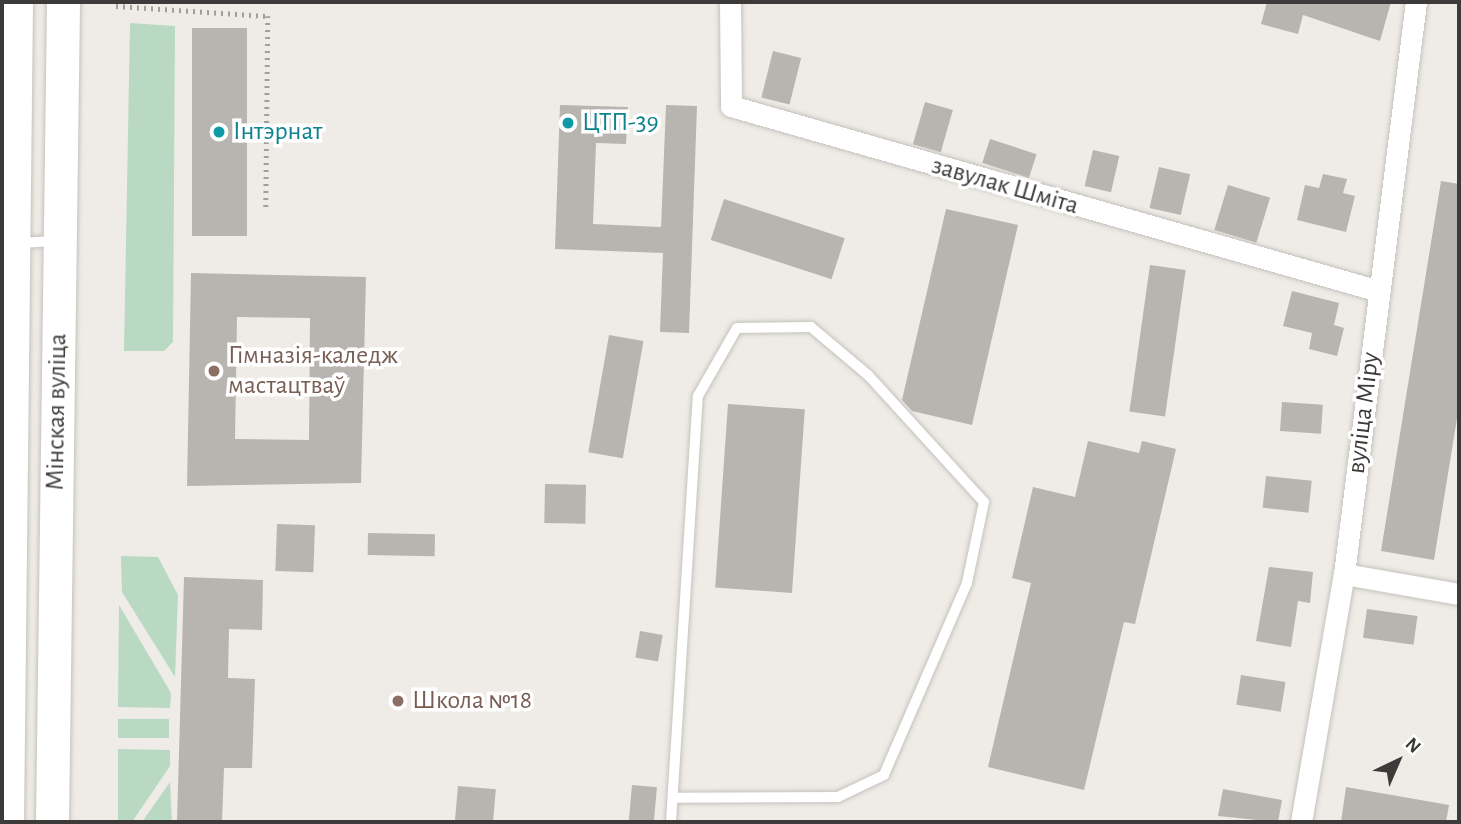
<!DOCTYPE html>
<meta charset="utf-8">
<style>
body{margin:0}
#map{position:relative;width:1461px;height:824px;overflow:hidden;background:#efece7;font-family:"Alegreya Sans",sans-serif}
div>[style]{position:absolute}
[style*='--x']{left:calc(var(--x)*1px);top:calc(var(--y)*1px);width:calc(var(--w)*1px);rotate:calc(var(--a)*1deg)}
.green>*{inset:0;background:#b9d9c2;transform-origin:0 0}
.building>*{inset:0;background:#b8b4b0;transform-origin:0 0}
.path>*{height:4.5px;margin-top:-2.25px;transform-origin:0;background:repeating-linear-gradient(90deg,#a19f9b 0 2px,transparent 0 7px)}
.roads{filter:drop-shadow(0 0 2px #c5c2bd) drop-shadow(0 0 2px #c5c2bd)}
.service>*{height:10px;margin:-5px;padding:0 5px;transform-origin:5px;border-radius:5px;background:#fff}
.minor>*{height:21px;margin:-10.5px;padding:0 10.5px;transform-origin:10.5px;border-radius:10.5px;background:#fff}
.primary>*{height:33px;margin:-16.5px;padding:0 16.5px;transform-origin:16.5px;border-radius:16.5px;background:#fff}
.dots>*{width:19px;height:19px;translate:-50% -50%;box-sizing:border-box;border:4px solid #fff;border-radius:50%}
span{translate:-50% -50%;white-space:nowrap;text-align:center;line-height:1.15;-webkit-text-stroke:7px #fff;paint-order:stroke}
.culture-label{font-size:26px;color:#0d838f}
.left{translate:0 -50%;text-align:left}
.street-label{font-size:26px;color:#3c3b39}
.education-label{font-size:26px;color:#785e54}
.frame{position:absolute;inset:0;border:4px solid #3c3b39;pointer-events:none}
.north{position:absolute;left:1363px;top:726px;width:70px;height:70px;-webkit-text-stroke:5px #fff;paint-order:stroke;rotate:44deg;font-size:19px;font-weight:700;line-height:28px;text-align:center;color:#3c3b39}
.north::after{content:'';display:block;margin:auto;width:24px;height:32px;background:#3c3b39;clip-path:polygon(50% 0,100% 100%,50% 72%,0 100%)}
</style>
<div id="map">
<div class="green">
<i style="clip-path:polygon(130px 23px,175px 26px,173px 342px,164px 351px,124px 351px)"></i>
<i style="clip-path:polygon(121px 556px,158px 557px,178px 595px,175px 677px,122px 592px)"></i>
<i style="clip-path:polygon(119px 605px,171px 693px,170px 708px,118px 707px)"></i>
<i style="left:118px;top:719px;width:51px;height:19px"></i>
<i style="clip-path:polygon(118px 749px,170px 750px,170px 766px,132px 822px,118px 822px)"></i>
<i style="clip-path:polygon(170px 782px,172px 822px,142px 822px)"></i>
</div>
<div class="building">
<i style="clip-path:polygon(1267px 2px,1391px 2px,1380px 41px,1303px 15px,1298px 34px,1261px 24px)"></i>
<i style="left:192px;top:28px;width:55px;height:208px"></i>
<i style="left:773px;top:51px;width:29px;height:48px;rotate:14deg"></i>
<i style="left:925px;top:102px;width:29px;height:44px;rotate:16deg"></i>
<i style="clip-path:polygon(560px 105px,628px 107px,626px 144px,596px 143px,593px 224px,661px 227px,666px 105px,697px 106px,689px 333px,660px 332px,663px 253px,555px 249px)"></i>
<i style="left:990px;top:139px;width:49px;height:25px;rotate:18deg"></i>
<i style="left:1093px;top:150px;width:27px;height:37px;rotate:13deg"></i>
<i style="left:1159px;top:167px;width:32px;height:42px;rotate:13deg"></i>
<i style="clip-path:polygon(1323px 174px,1347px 179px,1343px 193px,1355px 196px,1346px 232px,1297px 220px,1305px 185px,1319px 188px)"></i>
<i style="clip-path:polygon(1441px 181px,1459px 184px,1459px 406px,1434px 560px,1381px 551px)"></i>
<i style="left:1228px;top:185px;width:44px;height:47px;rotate:17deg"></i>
<i style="left:724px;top:199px;width:127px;height:43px;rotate:18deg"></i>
<i style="clip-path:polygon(946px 209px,1018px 225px,972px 425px,912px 411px,902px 400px)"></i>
<i style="left:1150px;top:265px;width:36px;height:148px;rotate:8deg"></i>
<i style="clip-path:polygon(evenodd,191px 273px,366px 277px,361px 483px,187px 486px,191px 273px,237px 317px,310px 318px,309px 440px,235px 439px,237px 317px)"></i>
<i style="clip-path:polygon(1292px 291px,1339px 303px,1334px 325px,1344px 328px,1337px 356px,1309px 349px,1312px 333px,1283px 326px)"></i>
<i style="left:609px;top:335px;width:35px;height:119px;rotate:10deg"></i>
<i style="left:1282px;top:402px;width:41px;height:29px;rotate:4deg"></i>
<i style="left:728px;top:404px;width:77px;height:184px;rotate:4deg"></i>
<i style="clip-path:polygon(1088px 441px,1139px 453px,1142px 441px,1176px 449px,1135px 624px,1124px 622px,1084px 790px,988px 767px,1031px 583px,1012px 578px,1033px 487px,1075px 497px)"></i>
<i style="left:1266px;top:476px;width:46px;height:32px;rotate:6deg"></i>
<i style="left:545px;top:484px;width:41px;height:39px;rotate:1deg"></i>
<i style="left:277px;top:524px;width:38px;height:47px;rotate:2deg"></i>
<i style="left:368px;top:533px;width:67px;height:22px;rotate:1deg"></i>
<i style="clip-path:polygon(1269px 567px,1313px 572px,1310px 603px,1298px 601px,1291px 647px,1256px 641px)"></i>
<i style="clip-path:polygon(184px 577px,263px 580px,262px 630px,229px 629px,228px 678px,255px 679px,252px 768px,224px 768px,222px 822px,177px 822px)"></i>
<i style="left:1367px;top:609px;width:51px;height:29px;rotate:8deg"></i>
<i style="left:640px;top:631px;width:23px;height:27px;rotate:10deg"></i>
<i style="left:1241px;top:675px;width:45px;height:30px;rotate:9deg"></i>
<i style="left:632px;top:785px;width:25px;height:37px;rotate:5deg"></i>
<i style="left:458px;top:786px;width:38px;height:36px;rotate:5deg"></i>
<i style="clip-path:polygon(1346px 787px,1449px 805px,1446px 822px,1341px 822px)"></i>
<i style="clip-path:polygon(1223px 789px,1282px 800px,1278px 822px,1218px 816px)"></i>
</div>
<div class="path">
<i style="--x:116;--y:6;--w:152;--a:3.8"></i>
<i style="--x:268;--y:16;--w:193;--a:90.6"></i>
</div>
<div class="roads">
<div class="service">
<i style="--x:19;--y:243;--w:36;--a:-3"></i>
<i style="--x:671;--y:822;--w:427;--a:-86.4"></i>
<i style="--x:698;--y:396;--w:78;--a:-60.2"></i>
<i style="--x:737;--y:328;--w:74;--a:-0.8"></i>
<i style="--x:811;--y:327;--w:75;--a:40.1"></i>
<i style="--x:868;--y:375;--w:172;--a:47.6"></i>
<i style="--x:984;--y:502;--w:83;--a:101.9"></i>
<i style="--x:967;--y:583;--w:209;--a:113.4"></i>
<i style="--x:884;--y:775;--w:51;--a:154.4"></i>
<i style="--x:838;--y:797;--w:164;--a:179.7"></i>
</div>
<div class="minor">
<i style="--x:730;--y:2;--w:104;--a:89.4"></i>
<i style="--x:731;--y:106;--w:674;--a:15.93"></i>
<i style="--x:1344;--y:574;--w:117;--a:9.9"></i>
<i style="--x:1301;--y:822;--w:252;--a:-80.2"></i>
<i style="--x:1344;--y:574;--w:577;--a:-82.83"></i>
</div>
<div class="primary">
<i style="--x:7;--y:822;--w:820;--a:-89.37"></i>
<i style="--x:52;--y:822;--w:820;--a:-89.23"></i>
</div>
</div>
<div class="dots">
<i style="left:568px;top:123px;background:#0f9aa8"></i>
<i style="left:219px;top:132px;background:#0f9aa8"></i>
<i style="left:214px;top:371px;background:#8d6e63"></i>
<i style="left:398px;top:701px;background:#8d6e63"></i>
</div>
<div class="culture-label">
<span class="left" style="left:582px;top:123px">ЦТП-39</span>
<span class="left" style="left:233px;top:132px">Інтэрнат</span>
</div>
<div class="street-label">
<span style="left:1005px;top:186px;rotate:16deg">завулак Шміта</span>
<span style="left:57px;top:412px;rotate:-89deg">Мінская вуліца</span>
<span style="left:1364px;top:413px;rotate:-83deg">вуліца Міру</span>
</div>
<div class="education-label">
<span class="left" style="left:228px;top:371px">Гімназія-каледж<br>мастацтваў</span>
<span class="left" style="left:412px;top:701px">Школа №18</span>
</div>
<div class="frame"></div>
<div class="north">N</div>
</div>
